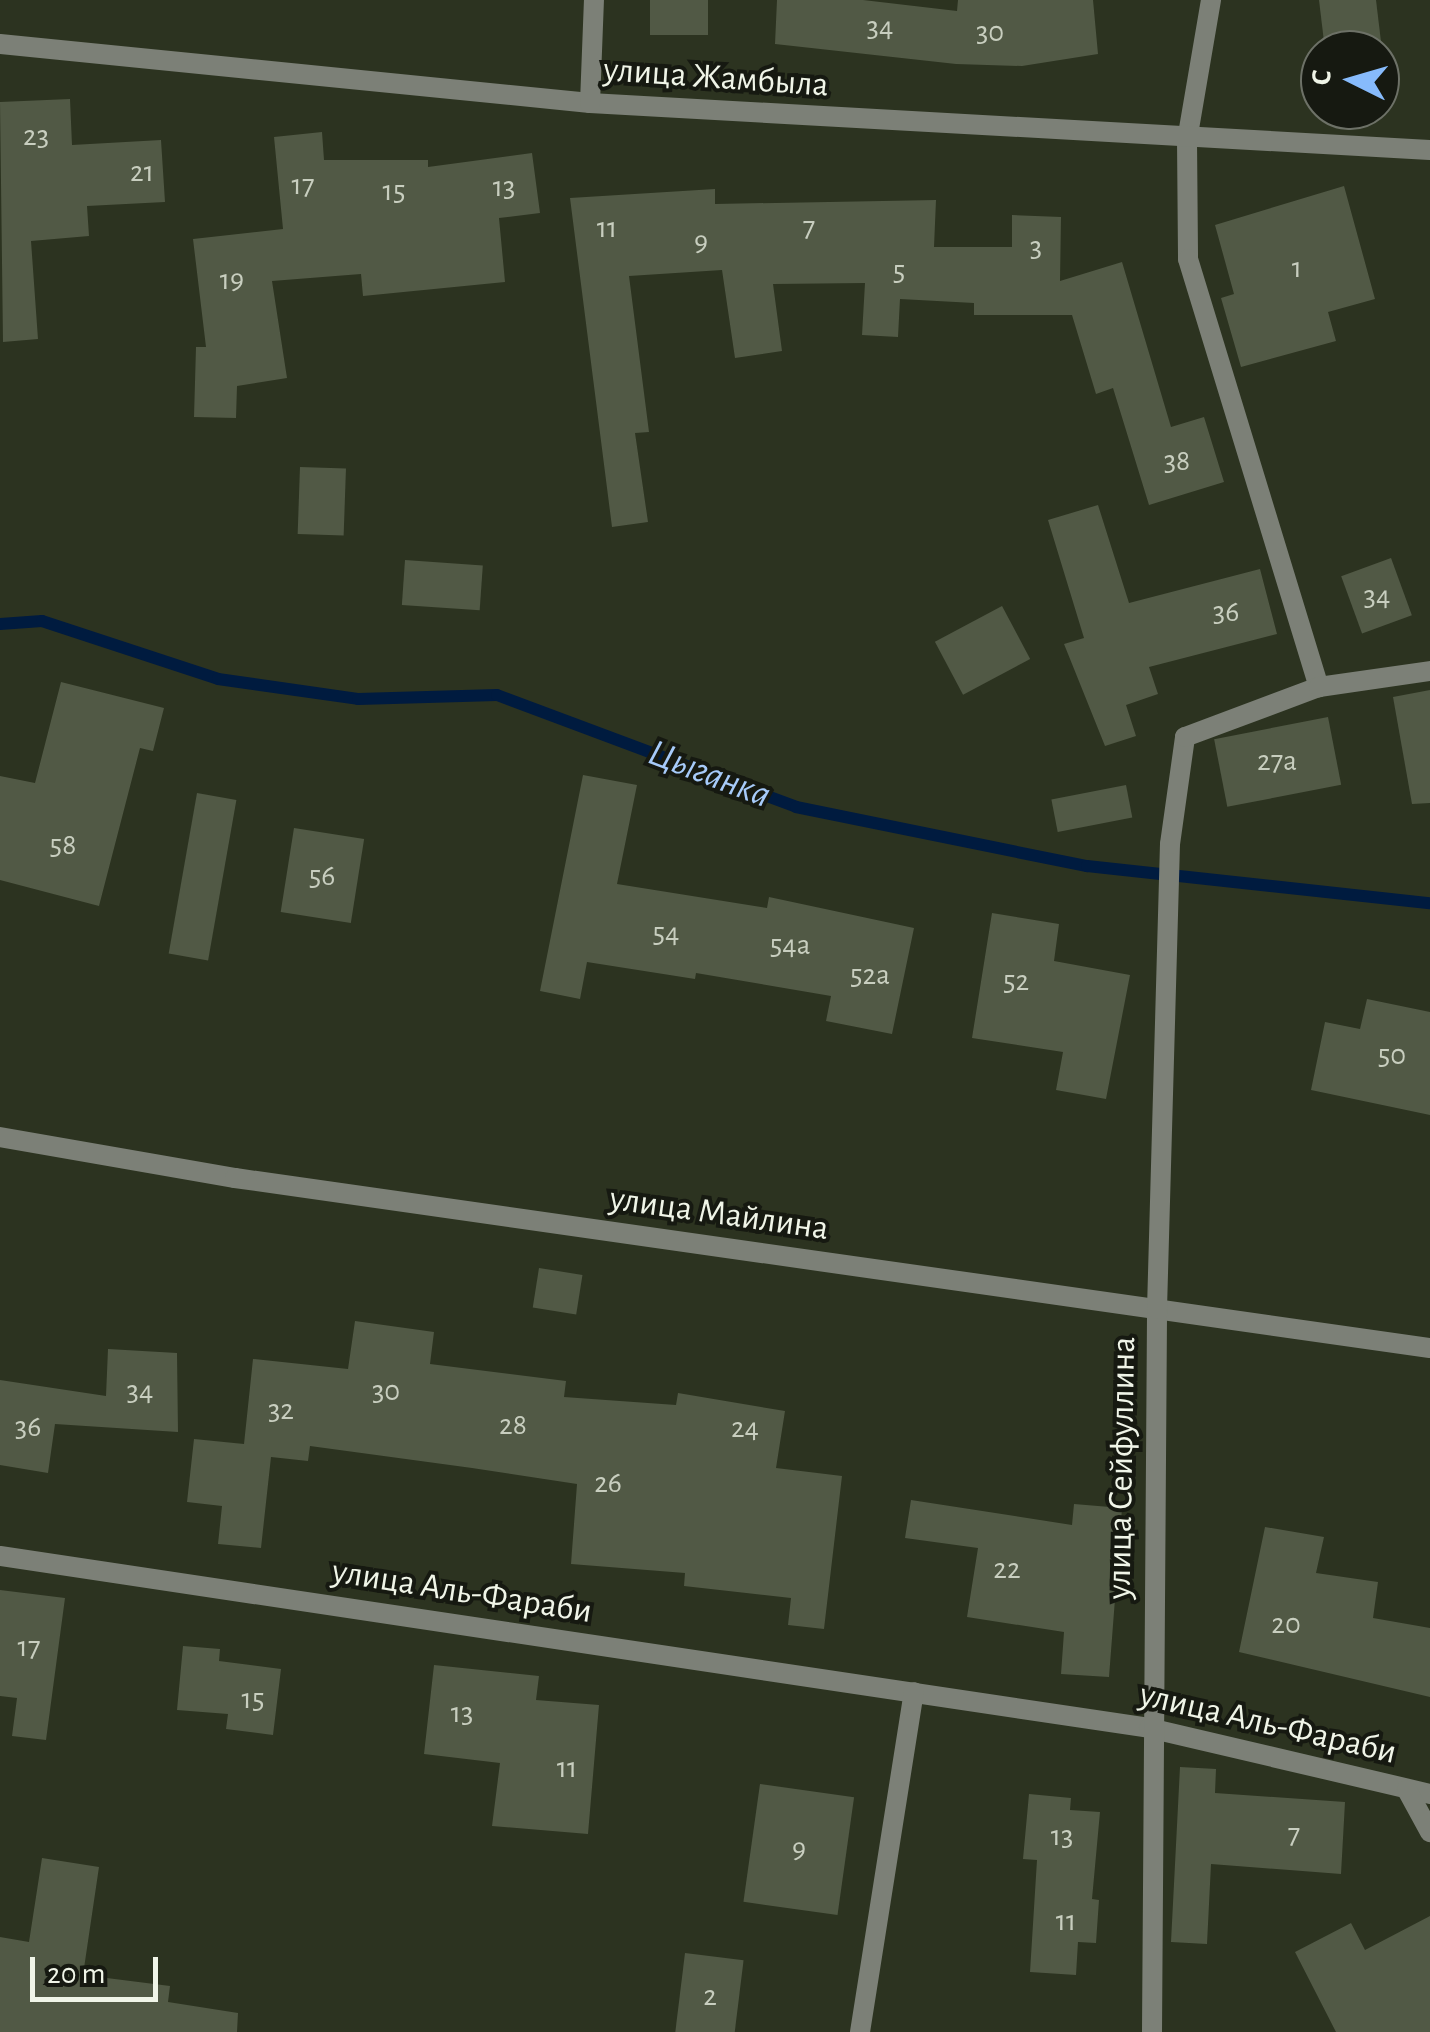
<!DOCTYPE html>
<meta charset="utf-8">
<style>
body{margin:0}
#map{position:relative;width:1430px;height:2032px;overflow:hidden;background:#2c3320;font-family:"Alegreya Sans",sans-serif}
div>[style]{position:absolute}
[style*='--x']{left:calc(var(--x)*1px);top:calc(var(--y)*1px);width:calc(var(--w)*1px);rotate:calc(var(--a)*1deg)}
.stream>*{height:12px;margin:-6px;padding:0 6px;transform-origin:6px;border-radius:6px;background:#001b3f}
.building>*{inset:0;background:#515945;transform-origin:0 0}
.minor>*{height:20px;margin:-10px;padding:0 10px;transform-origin:10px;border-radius:10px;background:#7c8077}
span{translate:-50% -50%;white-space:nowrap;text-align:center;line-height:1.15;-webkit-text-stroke:8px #161911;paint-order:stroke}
.number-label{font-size:30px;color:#c8cebf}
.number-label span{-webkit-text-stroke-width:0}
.street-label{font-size:35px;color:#f0f5e8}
.water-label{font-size:38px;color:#a7cbfa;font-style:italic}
.north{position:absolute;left:1300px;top:30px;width:100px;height:100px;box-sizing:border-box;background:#161911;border:2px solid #6d7167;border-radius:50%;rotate:275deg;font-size:28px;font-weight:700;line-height:40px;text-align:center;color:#f0f5e8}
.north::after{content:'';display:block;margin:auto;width:35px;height:45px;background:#87bbfc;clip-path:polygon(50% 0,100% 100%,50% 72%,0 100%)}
.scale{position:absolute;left:30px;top:1957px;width:128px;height:45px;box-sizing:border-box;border:5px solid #f0f5e8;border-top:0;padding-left:12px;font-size:30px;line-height:35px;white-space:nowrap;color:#f0f5e8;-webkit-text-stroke:8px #161911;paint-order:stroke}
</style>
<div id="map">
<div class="stream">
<i style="--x:0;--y:624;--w:42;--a:-4.1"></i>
<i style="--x:42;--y:621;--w:185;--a:18.2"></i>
<i style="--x:218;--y:679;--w:141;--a:8.1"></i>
<i style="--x:358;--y:699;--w:139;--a:-1.6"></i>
<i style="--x:497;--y:695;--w:319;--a:20.5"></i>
<i style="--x:796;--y:807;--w:297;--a:11.5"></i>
<i style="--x:1087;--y:866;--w:345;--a:6.2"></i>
</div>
<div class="building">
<i style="left:650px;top:0;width:58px;height:35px"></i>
<i style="clip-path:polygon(777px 0,863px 0,957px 11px,958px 0,1093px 0,1098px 54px,1022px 66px,956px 64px,775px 44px)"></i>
<i style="clip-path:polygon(1319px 0,1376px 0,1382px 50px,1325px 50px)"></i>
<i style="clip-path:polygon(70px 99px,72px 145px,161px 140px,165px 202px,87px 206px,89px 236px,31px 241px,38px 339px,3px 342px,0 102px)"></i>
<i style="clip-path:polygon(322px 132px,324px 160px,428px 160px,428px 167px,532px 153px,540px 213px,499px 218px,505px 282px,363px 296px,361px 274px,272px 281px,287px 378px,237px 386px,236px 418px,194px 417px,196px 347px,206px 347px,193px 239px,283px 229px,274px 137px)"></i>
<i style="clip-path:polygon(1344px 186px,1375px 299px,1328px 312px,1336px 341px,1241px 367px,1221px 298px,1234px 294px,1215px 225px)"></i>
<i style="clip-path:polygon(715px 189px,715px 204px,936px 200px,934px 247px,1012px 247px,1012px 215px,1061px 217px,1060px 281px,1122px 262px,1171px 427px,1204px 417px,1224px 482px,1149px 505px,1113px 388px,1096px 394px,1072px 315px,974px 315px,974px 303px,900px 299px,898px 337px,862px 335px,865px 283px,773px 284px,782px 351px,735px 358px,722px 270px,629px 276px,649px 432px,635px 433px,648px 522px,612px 527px,570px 198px)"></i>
<i style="left:300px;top:467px;width:46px;height:67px;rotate:2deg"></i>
<i style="clip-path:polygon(1098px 505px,1129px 603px,1260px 569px,1277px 634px,1149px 667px,1158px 694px,1126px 705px,1136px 736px,1105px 746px,1064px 644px,1084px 638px,1048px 520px)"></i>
<i style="left:1391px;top:558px;width:61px;height:53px;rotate:70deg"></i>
<i style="left:405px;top:560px;width:78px;height:45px;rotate:4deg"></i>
<i style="left:1002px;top:606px;width:60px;height:76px;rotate:62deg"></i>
<i style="clip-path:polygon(61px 682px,164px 708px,153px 751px,140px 748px,99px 906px,0 880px,0 776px,35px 783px)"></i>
<i style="clip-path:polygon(1430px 690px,1430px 803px,1412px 804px,1393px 697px)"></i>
<i style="left:1328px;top:717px;width:69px;height:116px;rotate:79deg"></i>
<i style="clip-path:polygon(583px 775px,637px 785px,617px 884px,767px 908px,769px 897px,914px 928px,892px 1034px,826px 1021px,831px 996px,696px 973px,695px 979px,587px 962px,580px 999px,540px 991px)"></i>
<i style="left:1126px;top:785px;width:33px;height:76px;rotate:79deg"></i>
<i style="left:197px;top:793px;width:40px;height:163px;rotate:10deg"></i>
<i style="left:294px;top:828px;width:71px;height:85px;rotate:9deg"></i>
<i style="clip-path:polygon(992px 913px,1059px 924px,1054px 961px,1130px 975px,1106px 1099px,1056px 1090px,1063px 1052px,972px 1038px)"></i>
<i style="clip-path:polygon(1367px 999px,1430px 1012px,1430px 1115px,1311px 1090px,1325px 1022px,1360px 1029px)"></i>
<i style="left:539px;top:1268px;width:44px;height:40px;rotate:9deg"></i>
<i style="clip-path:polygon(355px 1321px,434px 1332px,430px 1364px,566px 1381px,564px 1397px,676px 1405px,678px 1393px,785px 1411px,776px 1468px,842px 1476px,824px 1629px,788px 1625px,791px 1598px,684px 1586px,685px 1573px,571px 1564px,577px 1484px,472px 1468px,310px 1446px,308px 1461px,271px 1457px,261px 1548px,218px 1544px,222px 1506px,187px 1502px,194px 1439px,244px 1444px,253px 1359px,348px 1369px)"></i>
<i style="clip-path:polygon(108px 1349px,177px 1353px,178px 1432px,55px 1424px,48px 1473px,0 1465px,0 1380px,106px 1396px)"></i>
<i style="clip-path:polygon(911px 1500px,1072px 1525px,1074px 1504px,1122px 1508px,1109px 1677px,1061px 1674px,1064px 1632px,967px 1617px,978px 1548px,905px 1538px)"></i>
<i style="clip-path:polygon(1265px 1527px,1324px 1537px,1316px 1573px,1378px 1582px,1373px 1618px,1430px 1628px,1430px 1697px,1239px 1652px)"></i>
<i style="clip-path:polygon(0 1590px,65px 1598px,46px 1740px,12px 1736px,17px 1698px,0 1696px)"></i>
<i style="clip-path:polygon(183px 1646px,220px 1649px,219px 1661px,281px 1669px,273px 1735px,226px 1729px,228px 1714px,177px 1710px)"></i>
<i style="clip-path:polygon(434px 1665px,539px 1676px,536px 1700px,599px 1705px,588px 1834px,492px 1826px,500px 1763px,424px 1754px)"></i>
<i style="clip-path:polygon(1180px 1767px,1216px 1769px,1215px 1793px,1345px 1802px,1341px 1874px,1211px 1864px,1207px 1944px,1171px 1942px)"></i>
<i style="left:760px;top:1784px;width:95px;height:119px;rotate:8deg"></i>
<i style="clip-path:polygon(1029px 1794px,1071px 1798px,1070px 1810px,1100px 1812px,1092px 1899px,1099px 1900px,1096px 1943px,1078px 1942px,1076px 1975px,1030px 1972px,1037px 1860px,1023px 1859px)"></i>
<i style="clip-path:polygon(42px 1858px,99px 1867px,83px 1975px,170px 1986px,168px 2002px,238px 2013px,237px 2032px,0 2032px,0 1937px,29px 1942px)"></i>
<i style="clip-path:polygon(1430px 1916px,1430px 2032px,1336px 2032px,1295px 1952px,1351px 1923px,1365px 1950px)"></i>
<i style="left:685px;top:1953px;width:59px;height:80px;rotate:7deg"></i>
</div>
<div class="minor">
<i style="--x:1211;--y:0;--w:142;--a:99.7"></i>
<i style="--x:1187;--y:140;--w:119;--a:89.5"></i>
<i style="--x:1188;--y:259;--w:448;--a:73"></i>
<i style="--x:0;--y:44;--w:593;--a:5.71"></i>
<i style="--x:590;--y:103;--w:841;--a:3.2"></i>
<i style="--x:590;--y:103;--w:103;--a:-87.8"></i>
<i style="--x:0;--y:1137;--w:239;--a:9.9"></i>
<i style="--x:235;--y:1178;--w:1207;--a:8.1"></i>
<i style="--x:0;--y:1556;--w:1162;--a:8.51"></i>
<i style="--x:1149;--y:1728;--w:289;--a:13.2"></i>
<i style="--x:1407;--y:1790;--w:48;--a:61.3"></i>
<i style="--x:860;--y:2032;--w:344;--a:-81"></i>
<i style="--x:1152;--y:2032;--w:723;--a:-89.6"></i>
<i style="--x:1157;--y:1309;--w:465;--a:-88.4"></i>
<i style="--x:1170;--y:844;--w:108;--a:-82"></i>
<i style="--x:1185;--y:737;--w:143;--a:-20.5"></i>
<i style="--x:1319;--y:687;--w:112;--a:-8.2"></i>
</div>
<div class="number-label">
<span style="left:880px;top:27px">34</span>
<span style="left:990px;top:32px">30</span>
<span style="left:36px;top:136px">23</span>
<span style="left:142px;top:172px">21</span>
<span style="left:303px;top:185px">17</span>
<span style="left:504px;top:187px">13</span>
<span style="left:394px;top:191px">15</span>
<span style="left:809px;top:227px">7</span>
<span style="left:607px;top:228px">11</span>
<span style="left:701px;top:242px">9</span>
<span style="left:1036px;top:247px">3</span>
<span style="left:1297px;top:268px">1</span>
<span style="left:899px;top:271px">5</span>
<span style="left:232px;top:280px">19</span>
<span style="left:1177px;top:461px">38</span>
<span style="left:1377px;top:596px">34</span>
<span style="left:1226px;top:612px">36</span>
<span style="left:1277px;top:761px">27а</span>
<span style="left:63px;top:845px">58</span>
<span style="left:322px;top:876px">56</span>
<span style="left:666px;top:933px">54</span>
<span style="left:790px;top:945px">54а</span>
<span style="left:870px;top:975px">52а</span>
<span style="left:1016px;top:981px">52</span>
<span style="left:1392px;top:1055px">50</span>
<span style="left:140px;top:1391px">34</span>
<span style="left:386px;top:1391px">30</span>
<span style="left:281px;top:1410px">32</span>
<span style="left:513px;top:1425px">28</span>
<span style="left:28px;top:1427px">36</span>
<span style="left:745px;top:1428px">24</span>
<span style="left:608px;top:1483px">26</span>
<span style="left:1007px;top:1569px">22</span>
<span style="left:1286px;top:1624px">20</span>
<span style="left:29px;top:1647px">17</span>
<span style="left:253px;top:1699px">15</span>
<span style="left:462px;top:1713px">13</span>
<span style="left:567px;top:1768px">11</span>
<span style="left:1294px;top:1834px">7</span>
<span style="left:1062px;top:1836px">13</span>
<span style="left:799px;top:1849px">9</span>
<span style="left:1066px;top:1921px">11</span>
<span style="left:710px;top:1996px">2</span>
</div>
<div class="street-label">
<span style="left:716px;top:78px;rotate:4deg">улица Жамбыла</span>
<span style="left:719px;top:1214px;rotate:8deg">улица Майлина</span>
<span style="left:1122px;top:1468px;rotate:-89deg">улица Сейфуллина</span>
<span style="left:462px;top:1592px;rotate:9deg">улица Аль-Фараби</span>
<span style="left:1268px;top:1724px;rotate:13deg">улица Аль-Фараби</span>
</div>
<div class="water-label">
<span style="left:709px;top:775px;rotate:21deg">Цыганка</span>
</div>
<div class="north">С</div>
<div class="scale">20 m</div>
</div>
